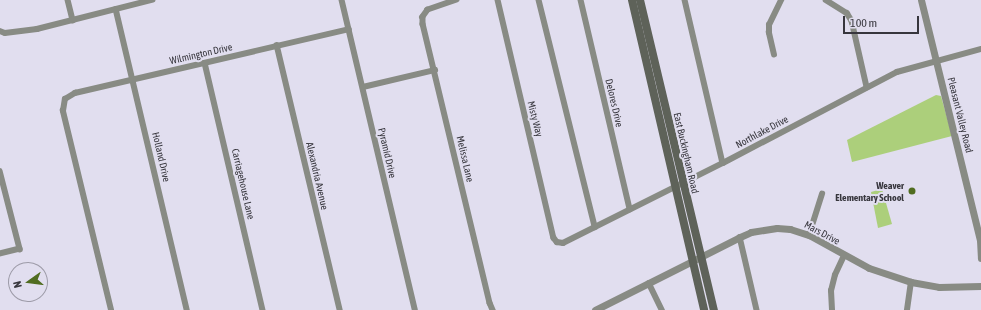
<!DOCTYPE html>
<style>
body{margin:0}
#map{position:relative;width:981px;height:310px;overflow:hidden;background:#e1deef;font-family:"Asap Condensed",sans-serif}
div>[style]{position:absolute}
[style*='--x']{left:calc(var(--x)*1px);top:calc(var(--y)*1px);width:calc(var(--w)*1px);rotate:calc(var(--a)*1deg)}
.green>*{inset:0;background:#accf7b}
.minor>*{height:5.5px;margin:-2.75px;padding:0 2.75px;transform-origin:2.75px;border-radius:2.75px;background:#888b84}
.tertiary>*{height:7px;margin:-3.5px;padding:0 3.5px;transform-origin:3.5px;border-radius:3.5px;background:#888b84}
.secondary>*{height:8px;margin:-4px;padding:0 4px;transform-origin:4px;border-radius:4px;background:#5e6259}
.dots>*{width:11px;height:11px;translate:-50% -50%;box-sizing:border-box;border:2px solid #e1deef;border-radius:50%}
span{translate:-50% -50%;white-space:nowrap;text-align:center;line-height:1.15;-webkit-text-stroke:4px #e1deef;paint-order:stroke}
.street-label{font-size:10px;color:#37363d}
.poi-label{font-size:10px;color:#37363d;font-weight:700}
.right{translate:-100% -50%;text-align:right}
.north{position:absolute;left:8px;top:262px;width:40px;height:40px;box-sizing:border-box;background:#e1deef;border:1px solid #9d9ba8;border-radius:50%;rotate:256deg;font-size:11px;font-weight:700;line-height:16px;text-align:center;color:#37363d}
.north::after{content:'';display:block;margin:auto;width:14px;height:18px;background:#506c20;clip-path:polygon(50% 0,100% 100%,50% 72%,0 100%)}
.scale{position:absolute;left:843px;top:16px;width:76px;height:18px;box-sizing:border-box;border:2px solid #37363d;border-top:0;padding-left:5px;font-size:12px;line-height:14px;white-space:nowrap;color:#37363d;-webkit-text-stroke:3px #e1deef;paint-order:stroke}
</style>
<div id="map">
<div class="green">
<i style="clip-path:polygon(936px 95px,941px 96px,952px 136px,852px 162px,847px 140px)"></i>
<i style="clip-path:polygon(882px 189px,892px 224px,878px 228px,871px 192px)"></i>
</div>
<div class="minor">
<i style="--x:68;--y:0;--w:21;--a:76"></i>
<i style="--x:342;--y:0;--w:318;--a:76.7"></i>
<i style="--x:457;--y:0;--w:31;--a:161"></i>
<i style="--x:428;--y:10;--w:9;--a:126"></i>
<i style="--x:423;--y:17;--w:7;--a:90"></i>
<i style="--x:423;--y:24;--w:287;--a:76.5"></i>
<i style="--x:490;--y:303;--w:8;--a:67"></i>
<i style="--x:498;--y:0;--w:244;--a:76.8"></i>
<i style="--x:554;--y:238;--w:5;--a:53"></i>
<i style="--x:557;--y:242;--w:6;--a:9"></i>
<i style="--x:563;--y:243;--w:179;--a:-26.6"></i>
<i style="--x:723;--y:163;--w:196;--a:-27.6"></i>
<i style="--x:897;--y:72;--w:87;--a:-15.3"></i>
<i style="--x:539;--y:0;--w:234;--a:76.1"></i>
<i style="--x:581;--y:0;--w:215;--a:76.8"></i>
<i style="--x:685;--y:0;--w:167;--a:76.9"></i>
<i style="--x:826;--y:0;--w:25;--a:32"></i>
<i style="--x:847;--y:13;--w:9;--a:58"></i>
<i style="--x:852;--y:21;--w:68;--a:77.2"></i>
<i style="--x:116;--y:9;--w:309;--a:76.7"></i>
<i style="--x:0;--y:31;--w:5;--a:22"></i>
<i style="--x:5;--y:33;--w:32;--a:-7"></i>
<i style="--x:37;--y:29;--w:119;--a:-14.2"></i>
<i style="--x:277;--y:45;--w:272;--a:76.6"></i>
<i style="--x:774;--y:55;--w:23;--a:-103"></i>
<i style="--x:769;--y:33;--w:8;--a:-90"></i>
<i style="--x:769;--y:25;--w:28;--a:-64"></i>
<i style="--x:205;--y:63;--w:254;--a:76.8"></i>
<i style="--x:363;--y:87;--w:74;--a:-13.3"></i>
<i style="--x:0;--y:171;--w:81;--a:75.6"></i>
<i style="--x:20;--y:249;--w:21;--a:166"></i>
<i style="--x:809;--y:235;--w:43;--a:-72.4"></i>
<i style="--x:740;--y:237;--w:75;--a:76.9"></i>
<i style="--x:649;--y:283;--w:30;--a:64"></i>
<i style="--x:111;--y:310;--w:205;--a:-103.6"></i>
<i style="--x:63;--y:111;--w:12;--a:-81"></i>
<i style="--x:65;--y:99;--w:12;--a:-31"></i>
<i style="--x:75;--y:93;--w:281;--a:-13.1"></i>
<i style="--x:832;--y:310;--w:19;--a:-93"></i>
<i style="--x:831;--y:291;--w:16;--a:-76"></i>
<i style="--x:835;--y:275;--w:21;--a:-65"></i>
<i style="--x:907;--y:310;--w:28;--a:-82"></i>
</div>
<div class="tertiary">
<i style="--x:921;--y:0;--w:247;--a:76.2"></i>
<i style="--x:980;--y:240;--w:18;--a:87"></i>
<i style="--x:595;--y:310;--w:162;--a:-26.7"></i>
<i style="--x:740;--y:237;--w:12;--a:-24"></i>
<i style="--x:751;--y:232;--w:26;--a:-9"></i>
<i style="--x:777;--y:228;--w:13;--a:4"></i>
<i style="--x:790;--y:229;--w:20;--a:18"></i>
<i style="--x:809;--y:235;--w:68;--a:28.8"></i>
<i style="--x:869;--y:268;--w:44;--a:18.4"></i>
<i style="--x:911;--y:282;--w:28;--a:10"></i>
<i style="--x:939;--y:287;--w:42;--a:-1.4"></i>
</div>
<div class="secondary">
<i style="--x:632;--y:0;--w:318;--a:76.9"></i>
<i style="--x:640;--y:0;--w:319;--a:76.6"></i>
</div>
<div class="dots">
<i style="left:912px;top:191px;background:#506c20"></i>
</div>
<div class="street-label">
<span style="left:201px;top:54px;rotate:-13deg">Wilmington Drive</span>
<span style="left:614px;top:103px;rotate:77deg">Delores Drive</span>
<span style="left:960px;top:115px;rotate:76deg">Pleasant Valley Road</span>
<span style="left:535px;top:119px;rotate:76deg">Misty Way</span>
<span style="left:762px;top:132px;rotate:-28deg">Northlake Drive</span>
<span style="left:387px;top:153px;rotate:77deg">Pyramid Drive</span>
<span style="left:686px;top:153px;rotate:77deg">East Buckingham Road</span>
<span style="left:161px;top:157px;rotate:77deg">Holland Drive</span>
<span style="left:465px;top:159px;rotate:77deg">Melissa Lane</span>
<span style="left:317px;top:176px;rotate:77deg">Alexandria Avenue</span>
<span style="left:243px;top:184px;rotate:77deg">Carriagehouse Lane</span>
<span style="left:822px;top:233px;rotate:28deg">Mars Drive</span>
</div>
<div class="poi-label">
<span class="right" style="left:904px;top:191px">Weaver<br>Elementary School</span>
</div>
<div class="north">N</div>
<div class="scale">100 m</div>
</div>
